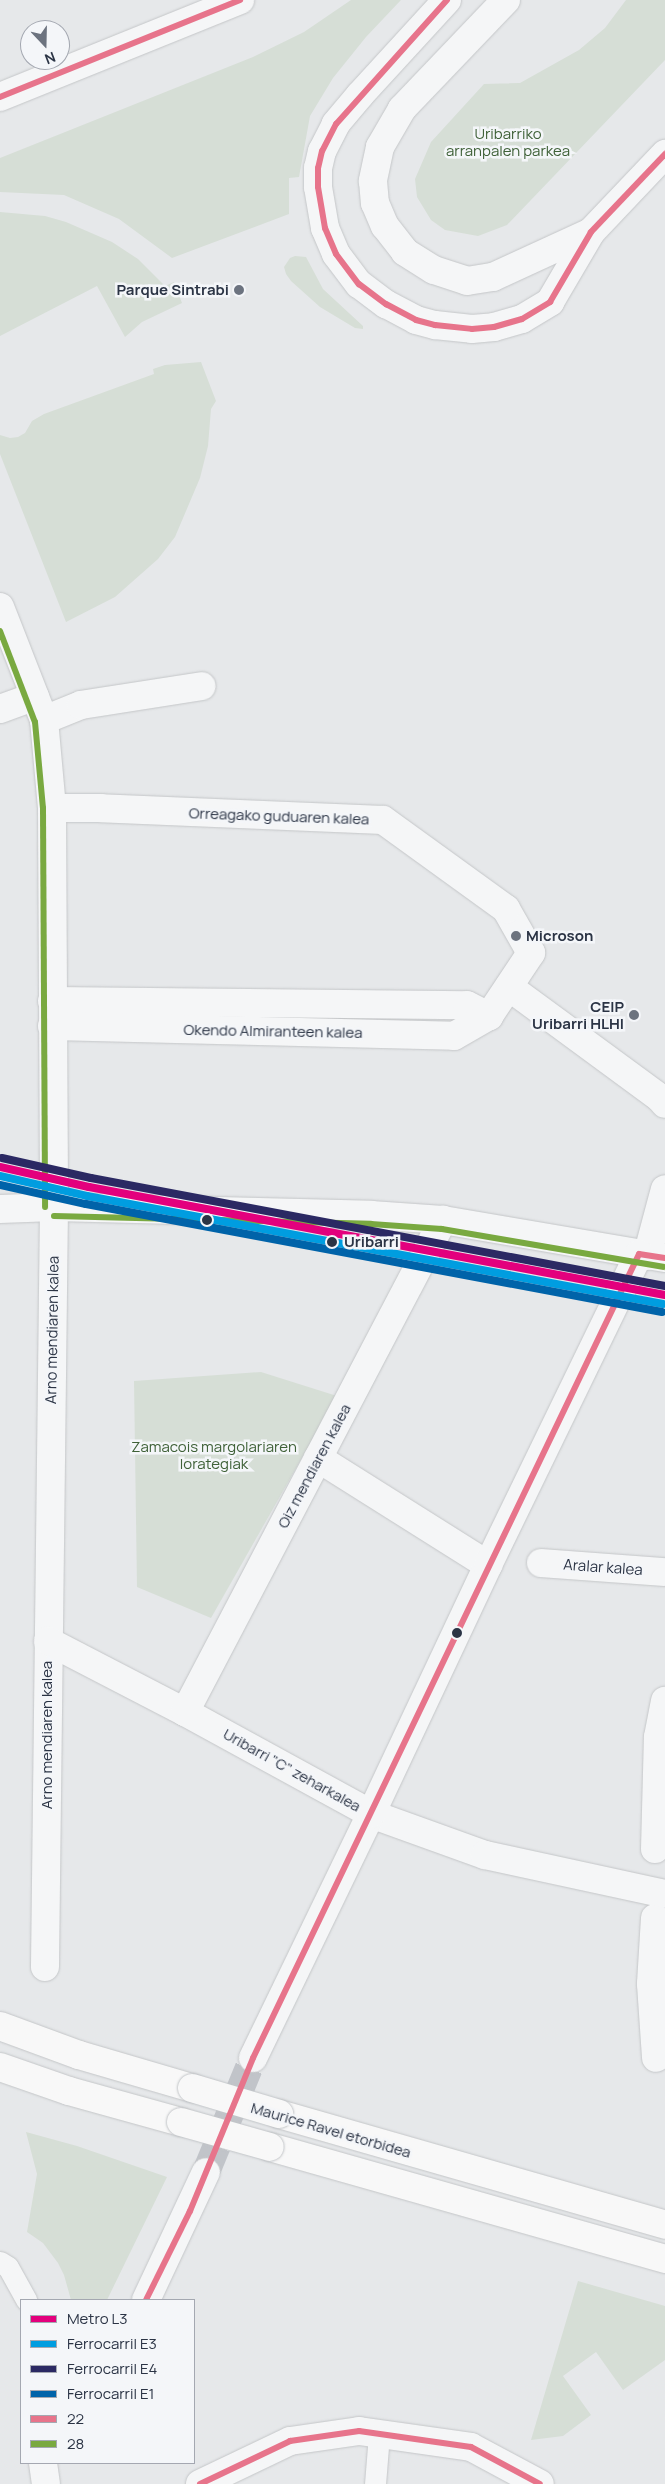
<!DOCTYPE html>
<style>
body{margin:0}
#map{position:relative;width:665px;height:2484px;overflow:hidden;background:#e6e8ea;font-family:Manrope,sans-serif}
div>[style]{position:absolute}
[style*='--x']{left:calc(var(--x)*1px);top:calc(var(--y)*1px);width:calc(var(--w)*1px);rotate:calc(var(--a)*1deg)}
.green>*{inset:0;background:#d6ded6}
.minor-tunnel>*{height:28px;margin-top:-14px;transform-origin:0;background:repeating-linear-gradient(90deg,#c1c4c9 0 28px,transparent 0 42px)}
.roads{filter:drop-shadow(0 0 1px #c4c6c8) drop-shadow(0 0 1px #c4c6c8)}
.service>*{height:21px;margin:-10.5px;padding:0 10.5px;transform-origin:10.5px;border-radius:10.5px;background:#f5f6f7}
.pedestrian>*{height:28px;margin:-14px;padding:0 14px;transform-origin:14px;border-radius:14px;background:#f5f6f7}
.minor>*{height:28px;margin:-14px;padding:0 14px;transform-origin:14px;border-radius:14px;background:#f5f6f7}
.tertiary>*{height:28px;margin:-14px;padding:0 14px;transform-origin:14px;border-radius:14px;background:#f5f6f7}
.primary>*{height:28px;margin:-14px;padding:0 14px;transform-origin:14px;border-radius:14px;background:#f8f8f8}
.bridges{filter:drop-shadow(0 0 1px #c2c5c8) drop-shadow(0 0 1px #c2c5c8)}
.primary-bridge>*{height:28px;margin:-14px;padding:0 14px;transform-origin:14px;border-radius:14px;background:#f8f8f8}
.bus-1>*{height:6px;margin:-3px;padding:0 3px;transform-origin:3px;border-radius:3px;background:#e7748b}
.bus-2>*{height:6px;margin:-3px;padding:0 3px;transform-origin:3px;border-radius:3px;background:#79a940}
.rail-1>*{height:8px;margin:-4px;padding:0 4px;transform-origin:4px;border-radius:4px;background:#009de0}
.rail-2>*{height:8px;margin:-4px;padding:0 4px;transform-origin:4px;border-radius:4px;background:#2b2963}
.rail-3>*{height:8px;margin:-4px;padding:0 4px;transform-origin:4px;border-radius:4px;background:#0063a9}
.metro-1>*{height:8px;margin:-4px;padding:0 4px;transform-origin:4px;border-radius:4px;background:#e3007d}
.dots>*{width:14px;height:14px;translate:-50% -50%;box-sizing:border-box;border:2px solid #f4f6f9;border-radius:50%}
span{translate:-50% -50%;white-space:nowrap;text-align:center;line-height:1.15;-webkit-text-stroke:5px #f4f6f9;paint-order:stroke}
.park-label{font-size:15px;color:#3f6138}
.poi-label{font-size:15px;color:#2b3445;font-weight:700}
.right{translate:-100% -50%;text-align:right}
.left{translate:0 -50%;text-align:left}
.street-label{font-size:15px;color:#2b3445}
.stop-label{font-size:15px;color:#2b3445;font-weight:700}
.legend{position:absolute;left:20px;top:2299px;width:175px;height:165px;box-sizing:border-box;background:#f4f6f9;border:1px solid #a4a8b1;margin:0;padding:6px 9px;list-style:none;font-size:15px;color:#2b3445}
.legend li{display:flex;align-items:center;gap:10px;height:25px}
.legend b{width:25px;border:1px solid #a4a8b1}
.north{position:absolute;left:20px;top:20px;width:50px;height:50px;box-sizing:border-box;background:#f4f6f9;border:1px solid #a4a8b1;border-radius:50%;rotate:159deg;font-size:14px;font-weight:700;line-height:20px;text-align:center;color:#2b3445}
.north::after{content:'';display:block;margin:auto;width:18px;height:22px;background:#6c737f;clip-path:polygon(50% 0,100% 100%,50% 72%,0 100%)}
</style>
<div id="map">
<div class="green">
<i style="clip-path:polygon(351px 0,401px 0,366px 37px,333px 78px,310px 116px,299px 177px,289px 178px,289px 214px,172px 258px,119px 219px,64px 195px,0 192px,0 158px,253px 57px,304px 32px)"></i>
<i style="clip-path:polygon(626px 0,665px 0,665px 60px,507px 225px,478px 236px,445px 230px,431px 220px,417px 197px,415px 179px,431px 142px,484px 84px,520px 83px,579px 50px,605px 28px)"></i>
<i style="clip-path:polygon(0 212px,45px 216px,66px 222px,112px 242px,138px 259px,165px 286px,174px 282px,182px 303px,142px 322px,125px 337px,97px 286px,0 336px)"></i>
<i style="clip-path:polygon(295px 256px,306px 257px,323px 289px,363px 326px,363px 329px,355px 328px,320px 307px,291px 281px,286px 274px,284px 267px,290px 258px)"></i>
<i style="clip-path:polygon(201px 362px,216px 401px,211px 409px,208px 446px,200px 478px,175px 537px,158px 559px,115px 597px,66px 622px,0 454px,0 435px,10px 438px,18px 437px,25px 433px,32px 421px,44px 414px,154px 374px,153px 369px,165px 365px)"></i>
<i style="clip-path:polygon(261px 1372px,337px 1396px,211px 1618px,137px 1587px,134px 1381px)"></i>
<i style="clip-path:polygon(26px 2132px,77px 2146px,167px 2177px,107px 2300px,71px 2300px,64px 2275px,58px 2263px,43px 2243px,27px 2232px,37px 2174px)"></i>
<i style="clip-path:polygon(578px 2281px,665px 2306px,665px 2360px,623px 2390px,596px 2352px,563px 2376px,591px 2415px,563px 2436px,531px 2440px)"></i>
</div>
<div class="minor-tunnel">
<i style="--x:206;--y:2172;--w:123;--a:-67.6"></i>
</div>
<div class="roads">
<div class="service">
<i style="--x:0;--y:2262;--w:9;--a:32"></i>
<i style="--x:8;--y:2267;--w:38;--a:61"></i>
<i style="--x:375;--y:2484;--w:50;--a:-85.4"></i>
</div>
<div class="pedestrian">
<i style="--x:655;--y:1918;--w:66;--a:93.5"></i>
<i style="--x:651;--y:1984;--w:74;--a:86.1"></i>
</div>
<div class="minor">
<i style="--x:0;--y:607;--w:121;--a:68.7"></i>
<i style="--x:44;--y:720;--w:88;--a:84.8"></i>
<i style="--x:52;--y:808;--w:399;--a:89.7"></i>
<i style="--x:54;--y:1207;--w:760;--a:90.68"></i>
<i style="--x:0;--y:709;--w:37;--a:-20"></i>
<i style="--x:44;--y:720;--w:40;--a:-22"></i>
<i style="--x:81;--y:705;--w:122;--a:-8.9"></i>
<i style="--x:509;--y:987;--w:186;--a:36.3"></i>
<i style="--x:659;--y:1097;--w:9;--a:49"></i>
<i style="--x:52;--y:1001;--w:415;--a:0.6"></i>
<i style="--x:467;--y:1005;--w:25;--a:27"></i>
<i style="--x:52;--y:1026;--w:402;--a:1.4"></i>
<i style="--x:454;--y:1036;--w:40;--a:-29.7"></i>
<i style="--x:489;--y:1016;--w:76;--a:-56.3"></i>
<i style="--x:531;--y:953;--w:51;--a:-119.6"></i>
<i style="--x:506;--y:909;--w:152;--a:-144.1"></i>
<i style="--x:383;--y:820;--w:282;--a:-177.6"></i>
<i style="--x:101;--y:808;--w:49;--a:180"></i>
<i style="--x:0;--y:1209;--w:54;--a:-2.1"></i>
<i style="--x:54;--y:1207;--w:317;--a:1.4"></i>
<i style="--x:371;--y:1215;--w:72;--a:4"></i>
<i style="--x:443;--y:1220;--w:225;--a:9.7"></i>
<i style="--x:647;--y:1256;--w:69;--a:-75"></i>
<i style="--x:318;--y:1458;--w:201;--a:32.2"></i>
<i style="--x:541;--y:1563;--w:124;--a:4.2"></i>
<i style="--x:48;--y:1641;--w:154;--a:27.4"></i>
<i style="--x:185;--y:1712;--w:212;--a:28.7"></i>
<i style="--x:371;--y:1814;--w:121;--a:19.8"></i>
<i style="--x:485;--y:1855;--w:184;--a:12.2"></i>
<i style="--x:185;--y:1712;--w:556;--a:-62.33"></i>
<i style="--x:655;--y:1849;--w:112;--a:-88.5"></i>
<i style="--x:658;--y:1737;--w:37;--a:-79"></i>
<i style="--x:253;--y:2058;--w:271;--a:-64.2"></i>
<i style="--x:371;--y:1814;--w:275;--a:-64.8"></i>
<i style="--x:488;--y:1565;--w:346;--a:-64.1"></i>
<i style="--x:146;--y:2300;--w:141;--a:-64.9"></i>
<i style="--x:43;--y:2463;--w:21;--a:82"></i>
<i style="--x:200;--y:2484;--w:100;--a:-25.5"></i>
<i style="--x:290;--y:2441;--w:70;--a:-8.2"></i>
<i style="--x:359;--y:2431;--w:113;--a:8.1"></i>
<i style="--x:471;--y:2447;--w:78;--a:28.2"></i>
</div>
<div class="tertiary">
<i style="--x:447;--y:0;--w:129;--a:132.5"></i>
<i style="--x:360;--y:95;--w:38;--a:130"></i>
<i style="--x:336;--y:124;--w:30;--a:117"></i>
<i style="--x:322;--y:151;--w:17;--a:103"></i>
<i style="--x:318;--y:168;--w:19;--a:90"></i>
<i style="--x:318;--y:187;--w:42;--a:80.3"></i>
<i style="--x:325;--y:228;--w:28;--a:67"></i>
<i style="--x:336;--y:254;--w:38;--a:53"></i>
<i style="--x:359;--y:284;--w:34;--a:37"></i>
<i style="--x:386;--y:304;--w:34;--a:28"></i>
<i style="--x:416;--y:320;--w:20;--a:15"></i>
<i style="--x:435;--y:325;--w:37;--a:6"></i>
<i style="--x:472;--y:329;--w:22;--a:-5"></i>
<i style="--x:494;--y:327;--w:29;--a:-16"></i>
<i style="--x:522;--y:319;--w:33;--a:-31"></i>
<i style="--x:550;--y:302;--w:81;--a:-59.6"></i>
<i style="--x:591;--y:232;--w:108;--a:-46.5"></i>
<i style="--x:506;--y:0;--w:151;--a:133.7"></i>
<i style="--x:402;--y:109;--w:44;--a:120.1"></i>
<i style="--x:380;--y:147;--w:35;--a:102"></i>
<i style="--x:373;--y:181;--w:22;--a:85"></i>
<i style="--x:375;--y:203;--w:25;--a:67"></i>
<i style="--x:385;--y:226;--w:33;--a:52"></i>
<i style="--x:405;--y:252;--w:34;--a:32"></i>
<i style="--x:434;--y:270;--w:35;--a:18"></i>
<i style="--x:467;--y:281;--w:26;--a:-9"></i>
<i style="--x:493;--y:277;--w:108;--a:-24.7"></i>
<i style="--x:0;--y:97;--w:259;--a:-22"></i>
</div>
<div class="primary">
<i style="--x:0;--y:2026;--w:84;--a:20.2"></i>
<i style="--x:79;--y:2055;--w:118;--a:16.3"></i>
<i style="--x:0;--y:2067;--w:73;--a:19.2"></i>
<i style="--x:69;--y:2091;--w:116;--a:15.5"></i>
<i style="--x:279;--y:2114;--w:402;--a:16"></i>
<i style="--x:270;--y:2147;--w:411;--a:15.8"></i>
</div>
</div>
<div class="bridges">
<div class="primary-bridge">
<i style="--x:192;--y:2088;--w:91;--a:16.6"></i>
<i style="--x:181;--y:2122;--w:92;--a:15.7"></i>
</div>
</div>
<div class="bus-1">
<i style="--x:447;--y:0;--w:166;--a:131.8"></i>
<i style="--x:336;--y:124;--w:30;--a:117"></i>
<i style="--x:322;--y:151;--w:17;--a:103"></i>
<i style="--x:318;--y:168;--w:19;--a:90"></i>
<i style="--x:318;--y:187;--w:42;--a:80.3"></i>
<i style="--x:325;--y:228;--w:28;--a:67"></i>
<i style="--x:336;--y:254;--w:38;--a:53"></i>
<i style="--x:359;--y:284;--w:34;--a:37"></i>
<i style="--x:386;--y:304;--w:34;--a:28"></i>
<i style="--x:416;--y:320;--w:20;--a:15"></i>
<i style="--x:435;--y:325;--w:37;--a:6"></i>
<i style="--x:472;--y:329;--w:22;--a:-5"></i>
<i style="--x:494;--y:327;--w:29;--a:-16"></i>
<i style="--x:522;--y:319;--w:33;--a:-31"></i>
<i style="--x:550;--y:302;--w:81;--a:-59.6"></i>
<i style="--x:591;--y:232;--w:108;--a:-46.5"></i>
<i style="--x:0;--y:97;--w:259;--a:-22"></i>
<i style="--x:146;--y:2300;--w:99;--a:-63.7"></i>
<i style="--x:190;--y:2211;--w:165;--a:-67.6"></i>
<i style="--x:253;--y:2058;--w:892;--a:-64.35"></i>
<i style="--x:639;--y:1254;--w:26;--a:9"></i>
<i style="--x:200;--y:2484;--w:100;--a:-25.5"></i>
<i style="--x:290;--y:2441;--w:70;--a:-8.2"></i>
<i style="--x:359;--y:2431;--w:113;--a:8.1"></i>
<i style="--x:471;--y:2447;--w:78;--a:28.2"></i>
</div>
<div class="bus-2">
<i style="--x:0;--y:631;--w:97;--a:69"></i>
<i style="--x:35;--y:722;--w:86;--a:84.7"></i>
<i style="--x:43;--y:808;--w:399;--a:89.7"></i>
<i style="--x:54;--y:1216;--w:317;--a:1.4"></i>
<i style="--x:371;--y:1224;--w:71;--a:4"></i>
<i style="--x:442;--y:1229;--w:225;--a:9.7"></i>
</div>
<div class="rail-1">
<i style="--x:0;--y:1176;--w:89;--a:12.9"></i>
<i style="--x:87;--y:1196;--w:586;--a:10.62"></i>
</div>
<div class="rail-2">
<i style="--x:2;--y:1158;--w:91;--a:12.7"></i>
<i style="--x:91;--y:1178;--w:584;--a:10.66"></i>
</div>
<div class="rail-3">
<i style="--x:0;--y:1185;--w:88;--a:12.5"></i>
<i style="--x:86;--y:1204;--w:586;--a:10.62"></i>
</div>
<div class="metro-1">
<i style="--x:0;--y:1167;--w:91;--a:12.7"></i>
<i style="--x:89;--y:1187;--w:586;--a:10.62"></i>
</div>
<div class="dots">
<i style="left:239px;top:290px;background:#6c737f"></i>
<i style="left:516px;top:936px;background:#6c737f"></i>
<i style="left:634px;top:1015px;background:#6c737f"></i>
<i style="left:207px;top:1220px;background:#2b3445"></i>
<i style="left:332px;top:1242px;background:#2b3445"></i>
<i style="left:457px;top:1633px;background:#2b3445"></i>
</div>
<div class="park-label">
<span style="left:508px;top:142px">Uribarriko<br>arranpalen parkea</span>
<span style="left:214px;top:1455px">Zamacois margolariaren<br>lorategiak</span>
</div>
<div class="poi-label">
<span class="right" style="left:229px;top:290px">Parque Sintrabi</span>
<span class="left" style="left:526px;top:936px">Microson</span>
<span class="right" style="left:624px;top:1015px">CEIP<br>Uribarri HLHI</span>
</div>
<div class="street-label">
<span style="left:279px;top:816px;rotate:2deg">Orreagako guduaren kalea</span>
<span style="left:273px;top:1031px;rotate:1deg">Okendo Almiranteen kalea</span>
<span style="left:52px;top:1330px;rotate:-89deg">Arno mendiaren kalea</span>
<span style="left:314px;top:1466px;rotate:-62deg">Oiz mendiaren kalea</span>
<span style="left:603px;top:1567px;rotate:4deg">Aralar kalea</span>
<span style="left:47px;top:1735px;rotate:-90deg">Arno mendiaren kalea</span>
<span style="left:292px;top:1770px;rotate:29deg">Uribarri "C" zeharkalea</span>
<span style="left:331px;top:2130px;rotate:16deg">Maurice Ravel etorbidea</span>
</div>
<div class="stop-label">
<span class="left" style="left:344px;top:1242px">Uribarri</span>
</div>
<ul class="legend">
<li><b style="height:6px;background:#e3007d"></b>Metro L3</li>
<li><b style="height:6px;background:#009de0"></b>Ferrocarril E3</li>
<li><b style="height:6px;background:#2b2963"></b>Ferrocarril E4</li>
<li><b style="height:6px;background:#0063a9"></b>Ferrocarril E1</li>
<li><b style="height:6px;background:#e7748b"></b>22</li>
<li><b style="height:6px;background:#79a940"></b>28</li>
</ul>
<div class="north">N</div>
</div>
